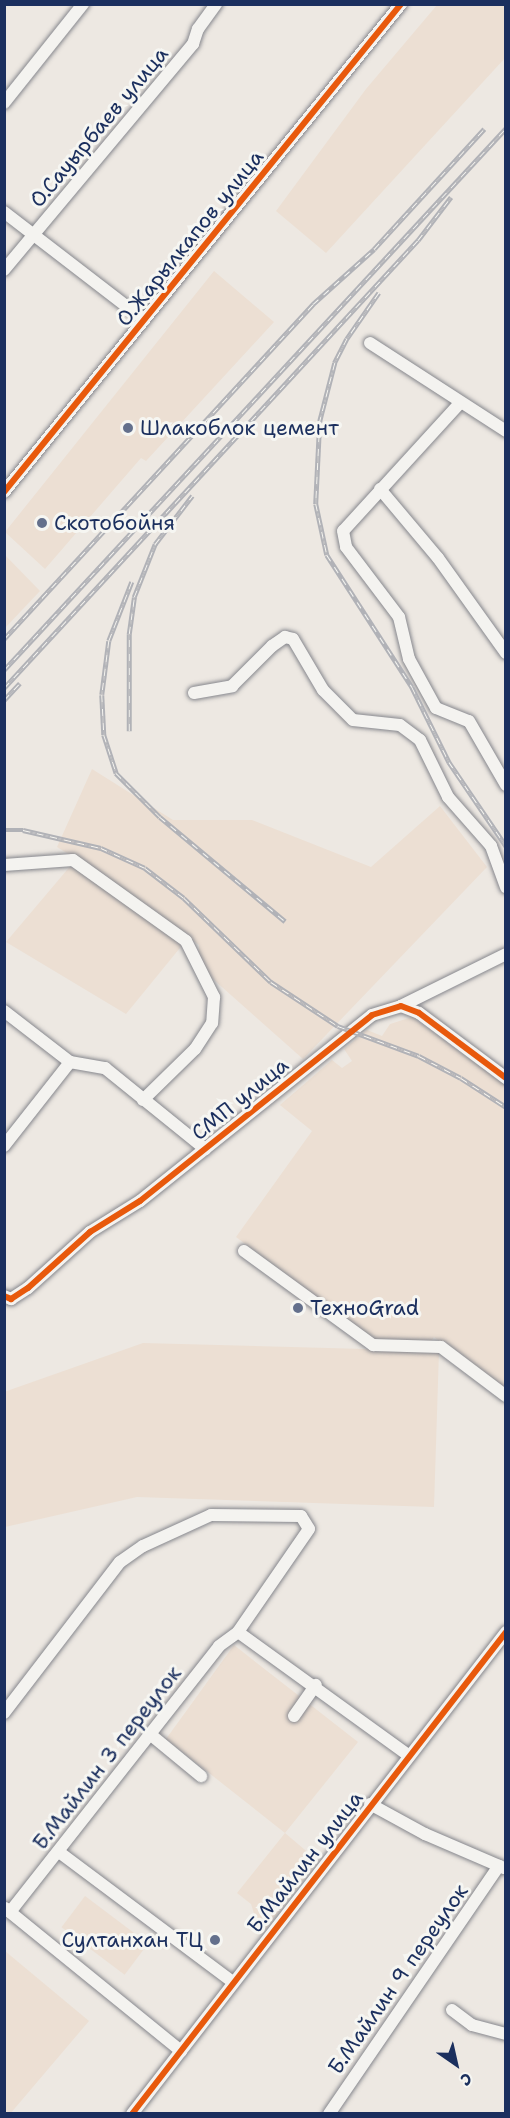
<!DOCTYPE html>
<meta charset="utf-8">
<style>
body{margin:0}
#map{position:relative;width:510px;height:2118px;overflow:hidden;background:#ede8e2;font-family:"Shantell Sans",sans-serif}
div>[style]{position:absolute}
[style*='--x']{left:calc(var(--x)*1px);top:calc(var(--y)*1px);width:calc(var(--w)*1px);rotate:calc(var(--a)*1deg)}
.built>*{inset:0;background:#ecdfd3;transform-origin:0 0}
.roads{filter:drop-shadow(0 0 2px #86878d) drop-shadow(0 0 2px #86878d)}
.minor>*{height:12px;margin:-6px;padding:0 6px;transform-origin:6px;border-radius:6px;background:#f4f3f0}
.rail>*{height:4.5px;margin-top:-2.25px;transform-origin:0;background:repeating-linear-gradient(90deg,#f6f6f2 0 7px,#b1b2b7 0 14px);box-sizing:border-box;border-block:2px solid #b1b2b7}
.cycleway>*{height:6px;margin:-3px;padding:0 3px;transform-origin:3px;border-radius:3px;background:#e8590c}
.dots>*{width:16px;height:16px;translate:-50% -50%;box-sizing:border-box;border:3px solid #f6f6f2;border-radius:50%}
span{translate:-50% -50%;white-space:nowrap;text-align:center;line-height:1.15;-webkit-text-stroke:6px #f6f6f2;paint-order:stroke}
.street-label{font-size:21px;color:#1b2f5e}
.poi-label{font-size:21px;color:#1b2f5e}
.left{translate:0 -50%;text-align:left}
.right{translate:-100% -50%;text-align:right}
.frame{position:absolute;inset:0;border:6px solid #1b2f5e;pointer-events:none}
.north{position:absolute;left:426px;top:2034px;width:60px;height:60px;-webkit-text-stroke:4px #f6f6f2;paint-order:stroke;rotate:146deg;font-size:16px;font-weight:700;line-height:24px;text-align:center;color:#1b2f5e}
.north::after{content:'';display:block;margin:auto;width:21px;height:27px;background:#1b2f5e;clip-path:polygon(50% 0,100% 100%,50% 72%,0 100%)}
</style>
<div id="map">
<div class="built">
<i style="clip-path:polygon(437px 5px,505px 5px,505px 58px,326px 253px,276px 211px,366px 89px)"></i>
<i style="clip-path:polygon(214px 271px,274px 322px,146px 461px,141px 458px,45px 569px,5px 532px)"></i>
<i style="clip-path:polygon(5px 555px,40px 591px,5px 628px)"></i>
<i style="clip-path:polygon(92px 769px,173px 820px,252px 820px,371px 867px,440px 806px,487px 867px,303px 1059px,205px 972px,198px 962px,199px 945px,106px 877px,57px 847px)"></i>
<i style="clip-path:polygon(72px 864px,184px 943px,126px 1014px,6px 942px)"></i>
<i style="clip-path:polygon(412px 1017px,505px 1085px,505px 1391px,434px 1337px,429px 1344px,374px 1340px,236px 1237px,312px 1131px,280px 1105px,332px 1060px,342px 1068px,352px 1061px,344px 1049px,367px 1030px,382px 1036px,390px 1024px)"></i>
<i style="clip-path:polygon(143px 1343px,439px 1351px,434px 1507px,137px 1497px,5px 1527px,4px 1392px)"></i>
<i style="clip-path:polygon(234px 1645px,358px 1742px,285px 1833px,318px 1861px,261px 1936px,251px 1904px,237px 1893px,285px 1833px,166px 1739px)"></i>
<i style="left:85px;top:1896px;width:79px;height:39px;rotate:37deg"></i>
<i style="clip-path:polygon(5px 1951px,89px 2021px,10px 2114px,4px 2113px)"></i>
</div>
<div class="roads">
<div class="minor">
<i style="--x:4;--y:103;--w:127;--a:-51.4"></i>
<i style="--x:4;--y:212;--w:177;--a:37.6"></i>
<i style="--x:4;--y:270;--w:295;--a:-50.1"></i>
<i style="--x:193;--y:44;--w:16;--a:-72"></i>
<i style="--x:198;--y:29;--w:31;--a:-54"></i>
<i style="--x:370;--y:343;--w:162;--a:32.9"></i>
<i style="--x:460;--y:403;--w:173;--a:132.4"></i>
<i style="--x:343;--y:531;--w:16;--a:79"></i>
<i style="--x:346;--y:547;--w:88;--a:52.9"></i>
<i style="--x:399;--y:617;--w:43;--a:76.6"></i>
<i style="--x:409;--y:659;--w:56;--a:61.1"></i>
<i style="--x:436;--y:708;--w:35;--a:22"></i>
<i style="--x:469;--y:721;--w:74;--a:60"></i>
<i style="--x:380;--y:489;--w:90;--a:50"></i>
<i style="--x:438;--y:558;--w:117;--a:54.4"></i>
<i style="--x:4;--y:492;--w:629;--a:-50.87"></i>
<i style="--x:194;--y:693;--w:39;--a:-10"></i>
<i style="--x:232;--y:686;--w:57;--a:-45"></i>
<i style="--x:272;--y:646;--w:16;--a:-35"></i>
<i style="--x:285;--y:637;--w:8;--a:14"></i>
<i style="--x:293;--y:639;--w:59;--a:59.5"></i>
<i style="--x:323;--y:690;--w:42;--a:45"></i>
<i style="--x:353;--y:720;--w:47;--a:6.1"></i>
<i style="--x:400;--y:725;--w:25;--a:37"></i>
<i style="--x:420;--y:740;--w:64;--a:63.8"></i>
<i style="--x:448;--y:797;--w:65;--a:48.7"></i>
<i style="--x:491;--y:846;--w:44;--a:69.9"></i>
<i style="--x:4;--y:865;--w:69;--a:-4.1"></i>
<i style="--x:73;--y:860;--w:139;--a:35.6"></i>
<i style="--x:186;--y:941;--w:63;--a:63.4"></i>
<i style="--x:214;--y:997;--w:26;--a:94"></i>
<i style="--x:212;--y:1023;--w:31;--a:123"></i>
<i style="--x:195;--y:1049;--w:73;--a:135.6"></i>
<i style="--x:401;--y:1006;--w:117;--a:-26.3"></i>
<i style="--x:4;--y:1011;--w:83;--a:37.7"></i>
<i style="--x:70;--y:1062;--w:36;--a:10"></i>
<i style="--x:105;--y:1068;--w:129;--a:39"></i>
<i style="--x:4;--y:1146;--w:107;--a:-51.8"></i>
<i style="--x:244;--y:1251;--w:160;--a:36.1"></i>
<i style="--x:373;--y:1345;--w:68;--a:1.7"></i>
<i style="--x:441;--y:1347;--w:81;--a:37"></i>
<i style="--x:4;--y:1296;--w:8;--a:23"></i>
<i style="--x:11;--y:1299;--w:20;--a:-33"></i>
<i style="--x:28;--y:1288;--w:84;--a:-42.1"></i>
<i style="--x:90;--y:1232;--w:59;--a:-31.8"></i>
<i style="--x:140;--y:1201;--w:297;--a:-38.7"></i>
<i style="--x:372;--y:1015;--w:30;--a:-17"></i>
<i style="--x:401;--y:1006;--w:19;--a:21"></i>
<i style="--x:419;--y:1013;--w:109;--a:36.8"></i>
<i style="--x:238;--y:1632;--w:211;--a:35.9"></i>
<i style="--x:4;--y:1713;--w:190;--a:-52.5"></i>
<i style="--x:120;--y:1562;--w:28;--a:-35"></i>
<i style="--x:143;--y:1546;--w:75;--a:-24.5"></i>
<i style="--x:211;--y:1515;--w:90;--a:0.6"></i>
<i style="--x:301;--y:1516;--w:15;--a:58"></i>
<i style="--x:309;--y:1529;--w:125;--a:124.6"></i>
<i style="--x:294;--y:1716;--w:38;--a:-55"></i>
<i style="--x:151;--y:1735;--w:65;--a:39.4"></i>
<i style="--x:370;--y:1804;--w:63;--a:28.6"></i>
<i style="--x:425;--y:1834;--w:86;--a:23.3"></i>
<i style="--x:59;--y:1852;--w:217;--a:36.8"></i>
<i style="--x:5;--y:1908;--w:227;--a:39.1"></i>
<i style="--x:10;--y:1912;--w:338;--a:-51.8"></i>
<i style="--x:219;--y:1646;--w:24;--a:-36"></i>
<i style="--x:452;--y:2010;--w:25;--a:37"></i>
<i style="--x:472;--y:2025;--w:35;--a:15"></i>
<i style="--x:132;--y:2114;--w:610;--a:-52.19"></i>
<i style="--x:329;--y:2114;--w:301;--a:-55.6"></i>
</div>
</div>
<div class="rail">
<i style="--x:379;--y:293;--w:56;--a:124.8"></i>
<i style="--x:347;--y:339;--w:27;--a:117"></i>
<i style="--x:335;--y:363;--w:60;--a:104.5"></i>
<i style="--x:320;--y:421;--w:83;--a:92.8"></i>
<i style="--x:316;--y:504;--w:52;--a:77.8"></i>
<i style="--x:327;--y:555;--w:157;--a:57.2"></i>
<i style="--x:412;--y:687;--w:84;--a:63.7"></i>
<i style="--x:449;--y:762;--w:102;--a:55.8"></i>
<i style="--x:132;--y:582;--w:63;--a:111.3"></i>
<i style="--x:109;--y:641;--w:54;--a:97.4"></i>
<i style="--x:102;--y:695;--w:40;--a:87.1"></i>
<i style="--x:104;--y:735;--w:40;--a:72"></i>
<i style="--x:116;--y:773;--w:62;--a:45"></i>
<i style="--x:160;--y:817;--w:163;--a:39.8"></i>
<i style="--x:4;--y:639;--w:456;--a:-47.3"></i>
<i style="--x:313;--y:304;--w:82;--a:-42"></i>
<i style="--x:374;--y:249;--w:163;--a:-47.5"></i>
<i style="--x:4;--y:670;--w:739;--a:-47.19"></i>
<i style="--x:4;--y:688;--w:610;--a:-47.26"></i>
<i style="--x:418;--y:240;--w:54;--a:-52.5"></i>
<i style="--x:4;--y:700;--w:23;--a:-47"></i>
<i style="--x:129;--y:731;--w:97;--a:-90"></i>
<i style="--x:129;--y:634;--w:37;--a:-82"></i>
<i style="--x:134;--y:597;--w:57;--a:-68.4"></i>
<i style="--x:155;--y:544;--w:61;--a:-52.4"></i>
<i style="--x:4;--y:830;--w:19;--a:0"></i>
<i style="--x:23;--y:830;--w:80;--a:13"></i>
<i style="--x:101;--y:848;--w:48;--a:24.4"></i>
<i style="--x:145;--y:868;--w:49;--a:37.6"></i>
<i style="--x:184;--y:898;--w:121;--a:44"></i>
<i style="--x:271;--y:982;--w:80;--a:33.3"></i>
<i style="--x:338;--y:1026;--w:86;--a:20.3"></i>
<i style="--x:419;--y:1056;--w:47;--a:27.6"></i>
<i style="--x:461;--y:1078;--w:54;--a:32.8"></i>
</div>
<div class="cycleway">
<i style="--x:4;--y:492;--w:629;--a:-50.87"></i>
<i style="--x:4;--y:1296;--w:8;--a:23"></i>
<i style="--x:11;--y:1299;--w:20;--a:-33"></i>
<i style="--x:28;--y:1288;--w:84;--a:-42.1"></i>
<i style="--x:90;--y:1232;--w:59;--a:-31.8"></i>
<i style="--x:140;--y:1201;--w:297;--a:-38.7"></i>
<i style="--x:372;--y:1015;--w:30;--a:-17"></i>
<i style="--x:401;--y:1006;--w:19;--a:21"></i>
<i style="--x:419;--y:1013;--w:109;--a:36.8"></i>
<i style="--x:132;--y:2114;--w:610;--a:-52.19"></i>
</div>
<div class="dots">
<i style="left:128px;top:428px;background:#64708c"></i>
<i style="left:42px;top:523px;background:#64708c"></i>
<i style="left:298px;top:1308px;background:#64708c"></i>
<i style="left:215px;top:1940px;background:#64708c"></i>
</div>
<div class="street-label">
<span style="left:99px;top:127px;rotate:-50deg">О.Сауырбаев улица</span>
<span style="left:190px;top:238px;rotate:-51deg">О.Жарылкапов улица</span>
<span style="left:240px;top:1099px;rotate:-39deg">СМП улица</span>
<span style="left:107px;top:1758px;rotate:-52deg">Б.Майлин 3 переулок</span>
<span style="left:305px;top:1862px;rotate:-52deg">Б.Майлин улица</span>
<span style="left:398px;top:1979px;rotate:-55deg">Б.Майлин 9 переулок</span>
</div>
<div class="poi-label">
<span class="left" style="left:140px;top:428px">Шлакоблок цемент</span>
<span class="left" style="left:54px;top:523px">Скотобойня</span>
<span class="left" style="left:310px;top:1308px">ТехноGrad</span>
<span class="right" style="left:203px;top:1940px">Султанхан ТЦ</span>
</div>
<div class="frame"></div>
<div class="north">С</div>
</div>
